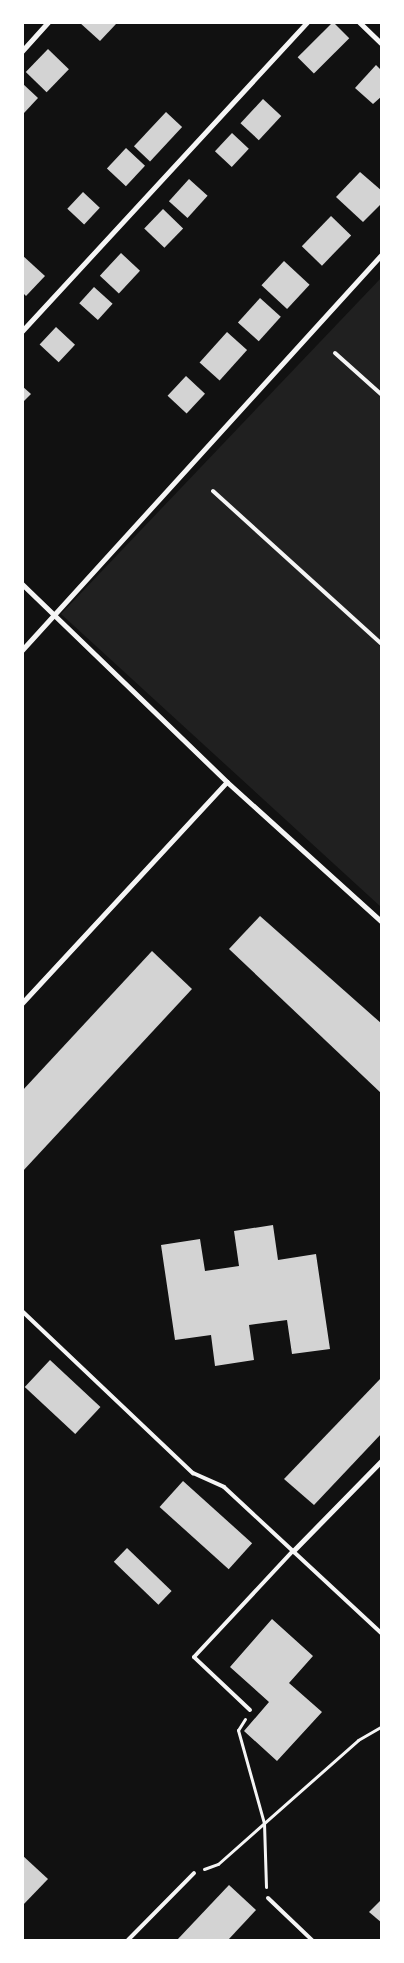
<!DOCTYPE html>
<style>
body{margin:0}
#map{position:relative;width:404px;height:1963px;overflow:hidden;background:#111;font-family:"Exo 2",sans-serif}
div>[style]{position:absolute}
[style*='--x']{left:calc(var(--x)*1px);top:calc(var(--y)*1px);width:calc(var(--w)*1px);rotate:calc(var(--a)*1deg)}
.green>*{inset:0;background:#202020}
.building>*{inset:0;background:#d3d3d3;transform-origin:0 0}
.path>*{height:3px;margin:-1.5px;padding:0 1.5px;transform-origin:1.5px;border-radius:1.5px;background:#f5f5f5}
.service>*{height:4px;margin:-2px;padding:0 2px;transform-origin:2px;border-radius:2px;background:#f5f5f5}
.minor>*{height:5px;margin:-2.5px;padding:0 2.5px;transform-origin:2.5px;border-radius:2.5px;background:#f5f5f5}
span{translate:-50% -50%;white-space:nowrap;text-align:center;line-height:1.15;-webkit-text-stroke:4px #fff;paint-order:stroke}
.frame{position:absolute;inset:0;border:24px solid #fff;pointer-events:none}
</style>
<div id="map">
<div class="green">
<i style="clip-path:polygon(381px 278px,381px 907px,61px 614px)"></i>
</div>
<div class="building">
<i style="clip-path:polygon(79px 22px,115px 22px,116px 24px,100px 41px)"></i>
<i style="left:333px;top:22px;width:23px;height:50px;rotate:45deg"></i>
<i style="left:48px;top:49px;width:29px;height:32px;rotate:44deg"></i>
<i style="clip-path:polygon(376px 65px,382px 71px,382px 96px,373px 104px,355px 88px)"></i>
<i style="clip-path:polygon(22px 83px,38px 98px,24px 113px,22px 112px)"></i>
<i style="left:263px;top:99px;width:25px;height:33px;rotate:43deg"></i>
<i style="left:166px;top:112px;width:22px;height:47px;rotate:43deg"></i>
<i style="left:232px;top:133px;width:23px;height:25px;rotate:43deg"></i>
<i style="left:126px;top:148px;width:26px;height:28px;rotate:43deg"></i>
<i style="clip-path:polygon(360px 172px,382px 191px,382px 203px,363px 222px,336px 197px)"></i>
<i style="left:189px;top:179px;width:25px;height:30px;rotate:42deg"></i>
<i style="left:83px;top:192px;width:23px;height:23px;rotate:43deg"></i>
<i style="left:163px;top:209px;width:28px;height:27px;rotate:44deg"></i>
<i style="left:331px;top:216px;width:28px;height:42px;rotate:44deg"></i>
<i style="left:121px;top:253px;width:26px;height:31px;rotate:43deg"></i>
<i style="clip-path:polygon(22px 255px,45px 276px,26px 296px,22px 292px)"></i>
<i style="left:284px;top:261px;width:35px;height:33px;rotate:43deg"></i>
<i style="left:94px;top:287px;width:25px;height:22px;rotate:42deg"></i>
<i style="left:260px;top:298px;width:28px;height:33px;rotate:42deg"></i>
<i style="left:56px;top:327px;width:26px;height:24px;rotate:43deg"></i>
<i style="left:227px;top:332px;width:27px;height:41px;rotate:42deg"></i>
<i style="left:186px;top:376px;width:26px;height:27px;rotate:43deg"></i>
<i style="clip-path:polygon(22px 386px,31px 394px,22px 403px)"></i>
<i style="clip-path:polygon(260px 916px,382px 1024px,382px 1094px,229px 949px)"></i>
<i style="clip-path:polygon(152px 951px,192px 989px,22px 1172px,22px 1091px)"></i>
<i style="clip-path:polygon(273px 1225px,278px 1260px,316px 1254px,330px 1349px,292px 1354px,287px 1320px,249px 1325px,254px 1360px,215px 1366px,211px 1335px,175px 1340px,161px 1245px,200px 1239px,205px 1271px,239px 1266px,234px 1231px)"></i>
<i style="left:50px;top:1360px;width:69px;height:37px;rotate:43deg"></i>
<i style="clip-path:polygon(382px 1377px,382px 1433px,314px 1505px,284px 1479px)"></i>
<i style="left:183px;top:1481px;width:93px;height:35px;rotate:42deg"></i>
<i style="left:127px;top:1548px;width:62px;height:19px;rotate:44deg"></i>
<i style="clip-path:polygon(272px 1619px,313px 1656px,289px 1683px,322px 1712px,277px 1761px,244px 1731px,269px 1702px,230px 1667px)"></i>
<i style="clip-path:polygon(22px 1855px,48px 1879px,22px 1906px)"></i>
<i style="clip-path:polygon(229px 1885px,256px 1910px,228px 1940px,177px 1940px)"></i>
<i style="clip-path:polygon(382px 1899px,382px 1923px,369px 1912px)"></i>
</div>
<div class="path">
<i style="--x:245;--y:1719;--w:13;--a:122"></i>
<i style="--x:238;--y:1730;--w:97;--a:74.4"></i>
<i style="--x:264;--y:1823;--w:64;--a:88.2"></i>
<i style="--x:204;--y:1869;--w:15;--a:-20"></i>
<i style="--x:218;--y:1864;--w:187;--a:-41.5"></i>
<i style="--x:358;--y:1740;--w:28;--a:-30"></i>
</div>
<div class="service">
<i style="--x:335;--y:353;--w:63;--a:41.8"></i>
<i style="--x:213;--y:491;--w:228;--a:42.2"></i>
<i style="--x:22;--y:1311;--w:236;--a:43.5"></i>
<i style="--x:193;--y:1473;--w:34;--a:24"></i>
<i style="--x:224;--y:1487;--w:216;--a:42.9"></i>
<i style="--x:250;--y:1710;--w:77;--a:-136.6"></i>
<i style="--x:194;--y:1657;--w:145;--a:-47"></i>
<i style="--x:268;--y:1898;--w:61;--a:43.7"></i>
<i style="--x:128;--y:1940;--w:94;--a:-45.4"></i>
</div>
<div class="minor">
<i style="--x:359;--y:22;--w:32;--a:44"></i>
<i style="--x:22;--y:51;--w:39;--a:-48"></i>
<i style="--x:22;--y:331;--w:420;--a:-47.3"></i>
<i style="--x:22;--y:584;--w:285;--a:44"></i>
<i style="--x:227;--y:782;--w:209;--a:42.1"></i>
<i style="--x:22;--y:650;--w:535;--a:-47.73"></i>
<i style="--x:22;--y:1003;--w:301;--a:-47.2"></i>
<i style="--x:293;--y:1551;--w:127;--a:-45.6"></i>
</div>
<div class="frame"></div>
</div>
